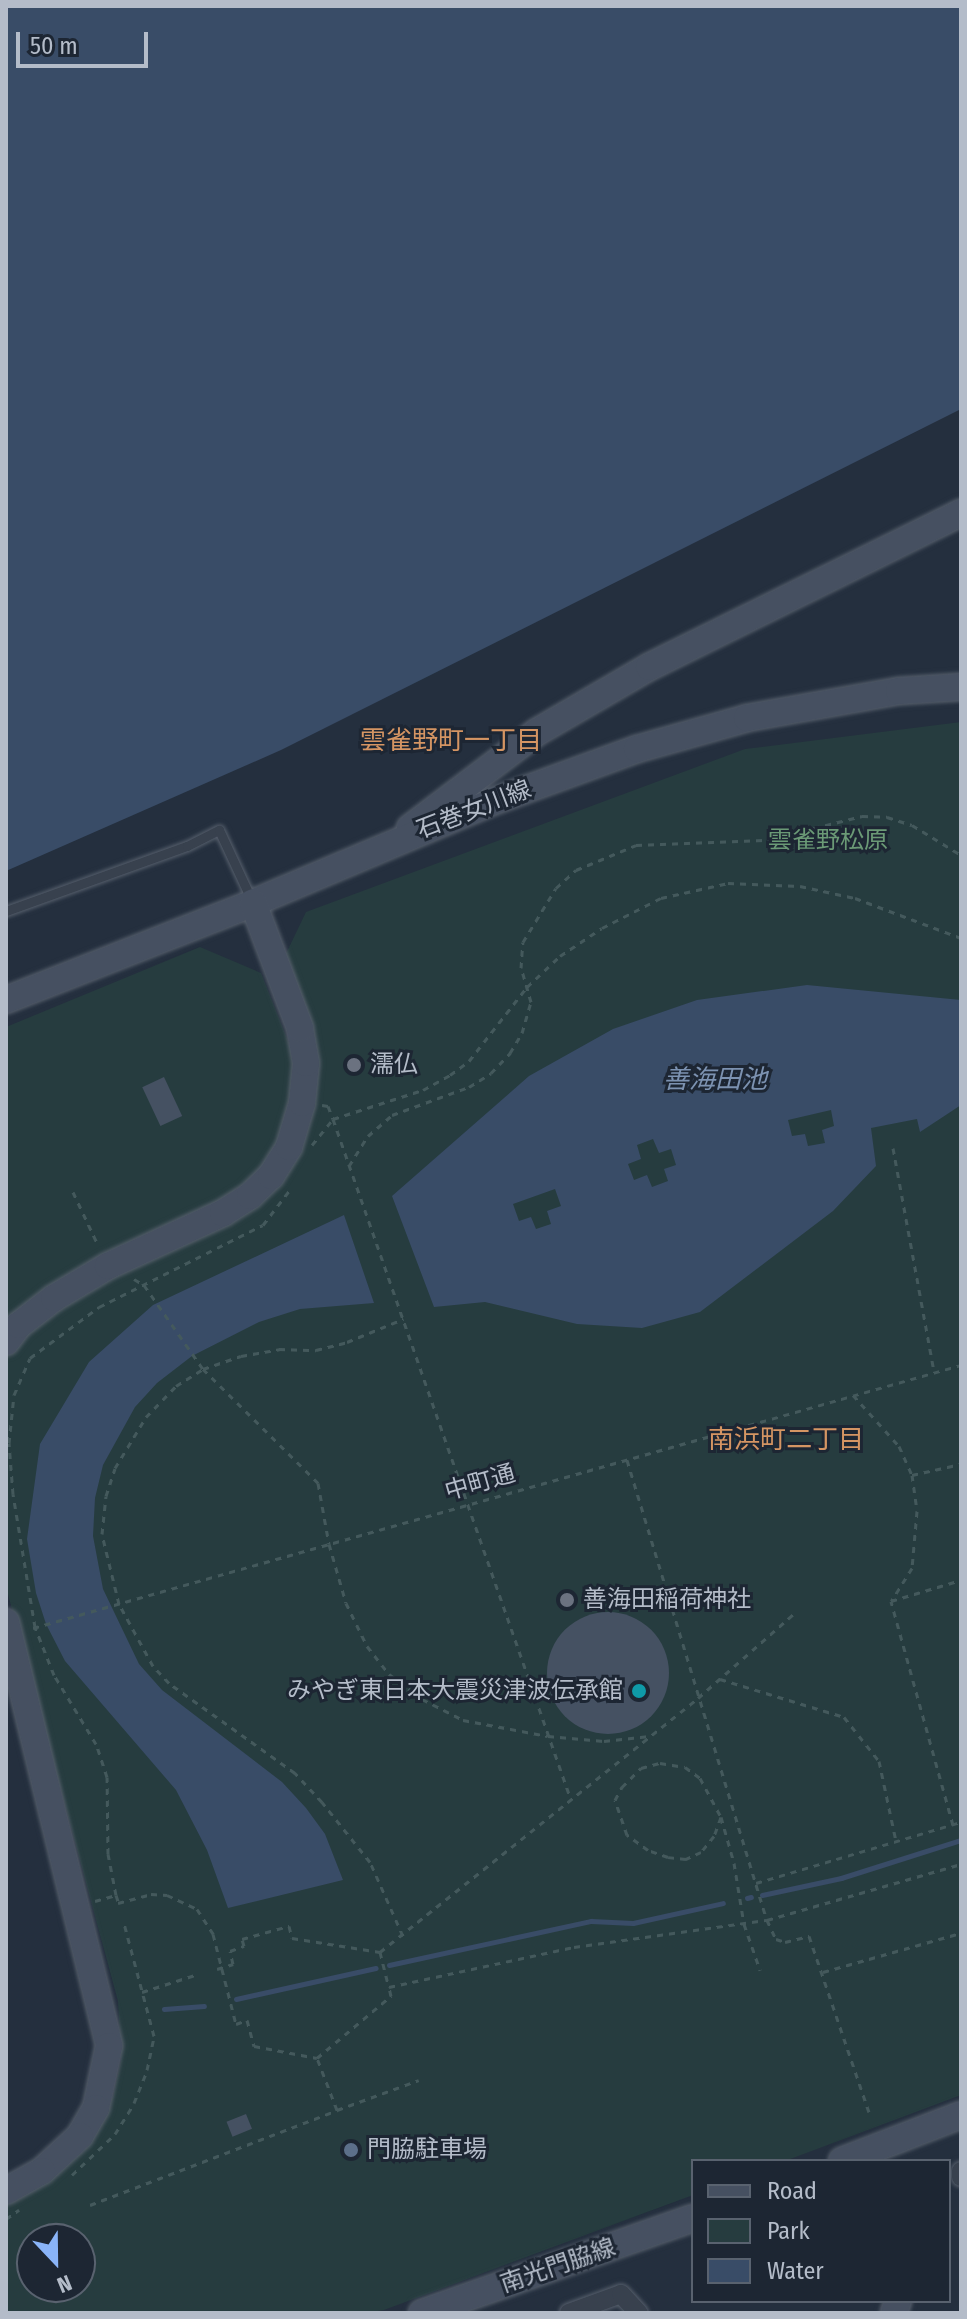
<!DOCTYPE html>
<meta charset="utf-8">
<style>
body{margin:0}
#map{position:relative;width:967px;height:2319px;overflow:hidden;background:#242f3e;font-family:"Fira Sans Condensed","Noto Sans JP",sans-serif}
div>[style]{position:absolute}
[style*='--x']{left:calc(var(--x)*1px);top:calc(var(--y)*1px);width:calc(var(--w)*1px);rotate:calc(var(--a)*1deg)}
.green>*{inset:0;background:#263c3f}
.water>*{inset:0;background:#394c67}
.stream>*{height:5px;margin:-2.5px;padding:0 2.5px;transform-origin:2.5px;border-radius:2.5px;background:#394c67}
.building>*{inset:0;background:#455162;transform-origin:0 0}
.round{border-radius:50%}
.path>*{height:3px;margin-top:-1.5px;transform-origin:0;background:repeating-linear-gradient(90deg,#44595c 0 6px,transparent 0 12px)}
.roads{filter:drop-shadow(0 0 2px #565f6c) drop-shadow(0 0 2px #565f6c)}
.lane>*{height:9px;margin:-4.5px;padding:0 4.5px;transform-origin:4.5px;border-radius:4.5px;background:#38414e}
.street>*{height:18px;margin:-9px;padding:0 9px;transform-origin:9px;border-radius:9px;background:#38414e}
.secondary>*{height:26px;margin:-13px;padding:0 13px;transform-origin:13px;border-radius:13px;background:#465061}
.dots>*{width:22px;height:22px;translate:-50% -50%;box-sizing:border-box;border:4px solid #1d2633;border-radius:50%}
span{translate:-50% -50%;white-space:nowrap;text-align:center;line-height:1.15;-webkit-text-stroke:6px #1d2633;paint-order:stroke}
.street-label{font-size:24px;color:#b4bcc9}
.park-label{font-size:24px;color:#6b9a76}
.poi-label{font-size:24px;color:#b4bcc9}
.left{translate:0 -50%;text-align:left}
.right{translate:-100% -50%;text-align:right}
.neighbourhood-label{font-size:26px;color:#d59563}
.water-label{font-size:26px;color:#7c92b1;font-style:italic}
.frame{position:absolute;inset:0;border:8px solid #b4bcc9;pointer-events:none}
.legend{position:absolute;left:691px;top:2159px;width:260px;height:144px;box-sizing:border-box;background:#1d2633;border:2px solid #59626f;margin:0;padding:10px 14px;list-style:none;font-size:24px;color:#b4bcc9}
.legend li{display:flex;align-items:center;gap:16px;height:40px}
.legend b{width:40px;border:2px solid #59626f}
.north{position:absolute;left:16px;top:2223px;width:80px;height:80px;box-sizing:border-box;background:#1d2633;border:2px solid #59626f;border-radius:50%;rotate:158deg;font-size:22px;font-weight:700;line-height:32px;text-align:center;color:#b4bcc9}
.north::after{content:'';display:block;margin:auto;width:28px;height:36px;background:#8ab4f8;clip-path:polygon(50% 0,100% 100%,50% 72%,0 100%)}
.scale{position:absolute;left:16px;top:32px;width:132px;height:36px;box-sizing:border-box;border:4px solid #b4bcc9;border-top:0;padding-left:10px;font-size:24px;line-height:28px;white-space:nowrap;color:#b4bcc9;-webkit-text-stroke:6px #1d2633;paint-order:stroke}
</style>
<div id="map">
<div class="green">
<i style="clip-path:polygon(evenodd,961px 722px,961px 2095px,785px 2161px,693px 2161px,693px 2195px,384px 2310px,365px 2313px,6px 2313px,6px 2202px,39px 2186px,84px 2151px,113px 2096px,121px 2060px,118px 2001px,6px 1587px,6px 1357px,20px 1333px,57px 1303px,225px 1218px,301px 1132px,282px 962px,306px 912px,745px 749px,961px 722px,32px 2239px,80px 2239px,80px 2287px,32px 2287px,32px 2239px)"></i>
<i style="clip-path:polygon(200px 947px,261px 973px,294px 1056px,288px 1131px,271px 1164px,201px 1214px,6px 1329px,6px 1027px)"></i>
</div>
<div class="water">
<i style="clip-path:polygon(6px 6px,961px 6px,961px 409px,281px 750px,6px 871px)"></i>
<i style="clip-path:polygon(evenodd,807px 985px,961px 1000px,961px 1105px,920px 1132px,917px 1119px,871px 1128px,876px 1166px,833px 1211px,700px 1312px,642px 1328px,577px 1324px,485px 1302px,434px 1307px,392px 1196px,529px 1076px,613px 1029px,697px 1000px,807px 985px,831px 1110px,834px 1126px,822px 1130px,825px 1143px,808px 1146px,805px 1134px,792px 1136px,788px 1120px,831px 1110px,807px 985px,653px 1139px,659px 1153px,671px 1149px,676px 1165px,664px 1169px,668px 1181px,652px 1187px,647px 1175px,634px 1180px,628px 1164px,641px 1159px,637px 1145px,653px 1139px,807px 985px,555px 1189px,561px 1206px,547px 1211px,551px 1224px,536px 1229px,531px 1217px,519px 1221px,513px 1204px,555px 1189px)"></i>
<i style="clip-path:polygon(344px 1215px,374px 1303px,300px 1309px,259px 1322px,192px 1356px,157px 1383px,135px 1407px,103px 1465px,95px 1498px,93px 1536px,103px 1589px,139px 1664px,162px 1690px,282px 1782px,306px 1808px,325px 1834px,343px 1880px,228px 1908px,207px 1850px,176px 1790px,65px 1661px,46px 1624px,36px 1593px,27px 1539px,40px 1444px,89px 1362px,153px 1305px)"></i>
</div>
<div class="stream">
<i style="--x:762;--y:1895;--w:81;--a:-12.1"></i>
<i style="--x:841;--y:1878;--w:126;--a:-17.6"></i>
<i style="--x:747;--y:1898;--w:4;--a:-14"></i>
<i style="--x:389;--y:1965;--w:207;--a:-12.3"></i>
<i style="--x:591;--y:1921;--w:42;--a:2.7"></i>
<i style="--x:633;--y:1923;--w:92;--a:-12.5"></i>
<i style="--x:236;--y:1999;--w:143;--a:-12.5"></i>
<i style="--x:164;--y:2009;--w:40;--a:-4.3"></i>
</div>
<div class="building">
<i style="left:164px;top:1077px;width:43px;height:24px;rotate:65deg"></i>
<i class="round" style="left:547px;top:1612px;width:122px;height:122px"></i>
<i style="left:246px;top:2114px;width:16px;height:21px;rotate:68deg"></i>
</div>
<div class="path">
<i style="--x:322;--y:1105;--w:6;--a:9"></i>
<i style="--x:328;--y:1106;--w:14;--a:69"></i>
<i style="--x:333;--y:1119;--w:718;--a:70.73"></i>
<i style="--x:312;--y:1145;--w:33;--a:-51"></i>
<i style="--x:333;--y:1119;--w:95;--a:-17.9"></i>
<i style="--x:423;--y:1090;--w:31;--a:-29"></i>
<i style="--x:450;--y:1075;--w:24;--a:-36"></i>
<i style="--x:469;--y:1061;--w:94;--a:-51.9"></i>
<i style="--x:527;--y:987;--w:45;--a:-43.2"></i>
<i style="--x:560;--y:956;--w:50;--a:-33.7"></i>
<i style="--x:602;--y:928;--w:66;--a:-27"></i>
<i style="--x:661;--y:898;--w:69;--a:-12.6"></i>
<i style="--x:728;--y:883;--w:72;--a:2.4"></i>
<i style="--x:800;--y:886;--w:56;--a:12.3"></i>
<i style="--x:855;--y:898;--w:113;--a:20.7"></i>
<i style="--x:893;--y:1148;--w:228;--a:79.6"></i>
<i style="--x:349;--y:1166;--w:36;--a:-58"></i>
<i style="--x:368;--y:1136;--w:32;--a:-41"></i>
<i style="--x:392;--y:1115;--w:82;--a:-20"></i>
<i style="--x:469;--y:1087;--w:26;--a:-32"></i>
<i style="--x:491;--y:1073;--w:28;--a:-46"></i>
<i style="--x:510;--y:1053;--w:23;--a:-59"></i>
<i style="--x:522;--y:1033;--w:32;--a:-74"></i>
<i style="--x:531;--y:1002;--w:35;--a:-106"></i>
<i style="--x:521;--y:968;--w:26;--a:-86"></i>
<i style="--x:523;--y:942;--w:63;--a:-58.6"></i>
<i style="--x:556;--y:888;--w:27;--a:-42"></i>
<i style="--x:576;--y:870;--w:65;--a:-22.6"></i>
<i style="--x:636;--y:845;--w:131;--a:-2.2"></i>
<i style="--x:767;--y:840;--w:98;--a:-14.2"></i>
<i style="--x:862;--y:816;--w:25;--a:2"></i>
<i style="--x:887;--y:817;--w:26;--a:18"></i>
<i style="--x:912;--y:825;--w:57;--a:31.5"></i>
<i style="--x:73;--y:1192;--w:59;--a:64.7"></i>
<i style="--x:134;--y:1279;--w:12;--a:31"></i>
<i style="--x:144;--y:1285;--w:103;--a:54.9"></i>
<i style="--x:203;--y:1369;--w:162;--a:44.7"></i>
<i style="--x:318;--y:1483;--w:62;--a:79.8"></i>
<i style="--x:329;--y:1544;--w:61;--a:73.9"></i>
<i style="--x:346;--y:1603;--w:48;--a:64"></i>
<i style="--x:367;--y:1646;--w:36;--a:52"></i>
<i style="--x:389;--y:1674;--w:41;--a:37.1"></i>
<i style="--x:422;--y:1699;--w:46;--a:27.1"></i>
<i style="--x:463;--y:1720;--w:86;--a:10.7"></i>
<i style="--x:548;--y:1736;--w:56;--a:5.1"></i>
<i style="--x:604;--y:1741;--w:46;--a:-6.2"></i>
<i style="--x:853;--y:1395;--w:69;--a:48"></i>
<i style="--x:899;--y:1446;--w:32;--a:66"></i>
<i style="--x:912;--y:1475;--w:36;--a:82"></i>
<i style="--x:917;--y:1511;--w:57;--a:95"></i>
<i style="--x:912;--y:1568;--w:39;--a:122"></i>
<i style="--x:627;--y:1460;--w:481;--a:73.1"></i>
<i style="--x:767;--y:1920;--w:21;--a:65"></i>
<i style="--x:776;--y:1939;--w:9;--a:18"></i>
<i style="--x:785;--y:1942;--w:25;--a:-14"></i>
<i style="--x:809;--y:1936;--w:186;--a:71.2"></i>
<i style="--x:912;--y:1475;--w:50;--a:-12.7"></i>
<i style="--x:33;--y:1628;--w:965;--a:-15.82"></i>
<i style="--x:720;--y:1679;--w:130;--a:17"></i>
<i style="--x:844;--y:1717;--w:56;--a:51.5"></i>
<i style="--x:879;--y:1761;--w:82;--a:78"></i>
<i style="--x:721;--y:1817;--w:20;--a:110"></i>
<i style="--x:714;--y:1836;--w:21;--a:129"></i>
<i style="--x:701;--y:1852;--w:17;--a:155"></i>
<i style="--x:686;--y:1859;--w:18;--a:-174"></i>
<i style="--x:668;--y:1857;--w:21;--a:-161"></i>
<i style="--x:648;--y:1850;--w:26;--a:-144"></i>
<i style="--x:627;--y:1835;--w:37;--a:-109"></i>
<i style="--x:615;--y:1800;--w:15;--a:-62"></i>
<i style="--x:622;--y:1787;--w:27;--a:-45"></i>
<i style="--x:641;--y:1768;--w:20;--a:-15"></i>
<i style="--x:660;--y:1763;--w:25;--a:9"></i>
<i style="--x:685;--y:1767;--w:19;--a:36"></i>
<i style="--x:700;--y:1778;--w:44;--a:61.7"></i>
<i style="--x:721;--y:1817;--w:48;--a:74.2"></i>
<i style="--x:734;--y:1863;--w:62;--a:80.7"></i>
<i style="--x:744;--y:1924;--w:49;--a:70.8"></i>
<i style="--x:953;--y:1825;--w:232;--a:-105.5"></i>
<i style="--x:891;--y:1601;--w:73;--a:-16.7"></i>
<i style="--x:756;--y:1883;--w:214;--a:-16.6"></i>
<i style="--x:116;--y:1895;--w:42;--a:-101"></i>
<i style="--x:108;--y:1854;--w:77;--a:-90.7"></i>
<i style="--x:107;--y:1777;--w:35;--a:-108"></i>
<i style="--x:96;--y:1744;--w:81;--a:-121.3"></i>
<i style="--x:54;--y:1675;--w:52;--a:-111.6"></i>
<i style="--x:35;--y:1627;--w:135;--a:-99.4"></i>
<i style="--x:13;--y:1494;--w:51;--a:-94.5"></i>
<i style="--x:9;--y:1443;--w:48;--a:-84.1"></i>
<i style="--x:14;--y:1395;--w:40;--a:-66.6"></i>
<i style="--x:30;--y:1358;--w:86;--a:-36.5"></i>
<i style="--x:99;--y:1307;--w:183;--a:-26.6"></i>
<i style="--x:263;--y:1225;--w:43;--a:-52.6"></i>
<i style="--x:95;--y:1901;--w:22;--a:-16"></i>
<i style="--x:116;--y:1895;--w:9;--a:72"></i>
<i style="--x:118;--y:1903;--w:34;--a:-15"></i>
<i style="--x:151;--y:1894;--w:16;--a:4"></i>
<i style="--x:167;--y:1895;--w:33;--a:25"></i>
<i style="--x:197;--y:1909;--w:30;--a:57"></i>
<i style="--x:213;--y:1934;--w:93;--a:75.7"></i>
<i style="--x:236;--y:2024;--w:12;--a:-20"></i>
<i style="--x:247;--y:2020;--w:27;--a:75"></i>
<i style="--x:254;--y:2046;--w:64;--a:10.8"></i>
<i style="--x:403;--y:1936;--w:81;--a:-114"></i>
<i style="--x:370;--y:1862;--w:77;--a:-128.7"></i>
<i style="--x:322;--y:1802;--w:40;--a:-133"></i>
<i style="--x:295;--y:1773;--w:155;--a:-144.5"></i>
<i style="--x:169;--y:1683;--w:23;--a:-133"></i>
<i style="--x:153;--y:1666;--w:71;--a:-118.7"></i>
<i style="--x:119;--y:1604;--w:72;--a:-103.7"></i>
<i style="--x:102;--y:1534;--w:38;--a:-84"></i>
<i style="--x:106;--y:1496;--w:29;--a:-72"></i>
<i style="--x:115;--y:1468;--w:60;--a:-58.7"></i>
<i style="--x:146;--y:1417;--w:43;--a:-45.9"></i>
<i style="--x:176;--y:1386;--w:32;--a:-32"></i>
<i style="--x:203;--y:1369;--w:40;--a:-18.9"></i>
<i style="--x:241;--y:1356;--w:39;--a:-10"></i>
<i style="--x:279;--y:1349;--w:37;--a:2"></i>
<i style="--x:316;--y:1350;--w:32;--a:-14"></i>
<i style="--x:347;--y:1342;--w:61;--a:-22.3"></i>
<i style="--x:380;--y:1952;--w:36;--a:76"></i>
<i style="--x:217;--y:1969;--w:17;--a:-17"></i>
<i style="--x:233;--y:1964;--w:13;--a:-103"></i>
<i style="--x:230;--y:1951;--w:15;--a:-20"></i>
<i style="--x:244;--y:1946;--w:7;--a:-106"></i>
<i style="--x:242;--y:1939;--w:49;--a:-15.5"></i>
<i style="--x:289;--y:1926;--w:12;--a:76"></i>
<i style="--x:292;--y:1938;--w:89;--a:9"></i>
<i style="--x:380;--y:1952;--w:407;--a:-38.6"></i>
<i style="--x:698;--y:1698;--w:130;--a:-41.3"></i>
<i style="--x:823;--y:1972;--w:143;--a:-15.8"></i>
<i style="--x:142;--y:1992;--w:59;--a:-17.8"></i>
<i style="--x:337;--y:2110;--w:87;--a:-20.1"></i>
<i style="--x:72;--y:2175;--w:59;--a:-43.6"></i>
<i style="--x:115;--y:2134;--w:36;--a:-58"></i>
<i style="--x:134;--y:2103;--w:35;--a:-68"></i>
<i style="--x:147;--y:2070;--w:35;--a:-78"></i>
<i style="--x:154;--y:2036;--w:117;--a:-104.9"></i>
<i style="--x:90;--y:2205;--w:265;--a:-21"></i>
<i style="--x:337;--y:2110;--w:56;--a:-111"></i>
<i style="--x:317;--y:2058;--w:97;--a:-40"></i>
<i style="--x:391;--y:1996;--w:9;--a:-103"></i>
<i style="--x:389;--y:1987;--w:189;--a:-12.2"></i>
<i style="--x:574;--y:1947;--w:195;--a:-8"></i>
<i style="--x:767;--y:1920;--w:202;--a:-16.1"></i>
<i style="--x:6;--y:2219;--w:16;--a:-35"></i>
</div>
<div class="roads">
<div class="lane">
<i style="--x:6;--y:911;--w:192;--a:-19.8"></i>
<i style="--x:187;--y:846;--w:36;--a:-27"></i>
<i style="--x:219;--y:830;--w:76;--a:65.1"></i>
</div>
<div class="street">
<i style="--x:961;--y:2171;--w:6;--a:90"></i>
<i style="--x:569;--y:2313;--w:55;--a:-20.1"></i>
<i style="--x:621;--y:2294;--w:26;--a:47"></i>
</div>
<div class="secondary">
<i style="--x:410;--y:828;--w:159;--a:-37.1"></i>
<i style="--x:537;--y:732;--w:129;--a:-30.1"></i>
<i style="--x:649;--y:667;--w:348;--a:-26.3"></i>
<i style="--x:6;--y:1000;--w:265;--a:-21.4"></i>
<i style="--x:253;--y:903;--w:265;--a:-22.9"></i>
<i style="--x:497;--y:800;--w:149;--a:-20"></i>
<i style="--x:637;--y:749;--w:114;--a:-15.7"></i>
<i style="--x:747;--y:718;--w:154;--a:-10.1"></i>
<i style="--x:899;--y:691;--w:62;--a:-3.7"></i>
<i style="--x:6;--y:1342;--w:21;--a:-53"></i>
<i style="--x:19;--y:1325;--w:44;--a:-37.6"></i>
<i style="--x:54;--y:1298;--w:63;--a:-30.7"></i>
<i style="--x:108;--y:1266;--w:127;--a:-24.7"></i>
<i style="--x:223;--y:1213;--w:32;--a:-32"></i>
<i style="--x:250;--y:1196;--w:29;--a:-44"></i>
<i style="--x:271;--y:1176;--w:34;--a:-58"></i>
<i style="--x:289;--y:1147;--w:46;--a:-73.5"></i>
<i style="--x:302;--y:1103;--w:40;--a:-84.3"></i>
<i style="--x:306;--y:1063;--w:36;--a:-100"></i>
<i style="--x:300;--y:1028;--w:134;--a:-110.6"></i>
<i style="--x:6;--y:1622;--w:436;--a:76.3"></i>
<i style="--x:109;--y:2046;--w:63;--a:101.8"></i>
<i style="--x:96;--y:2108;--w:32;--a:120"></i>
<i style="--x:80;--y:2136;--w:52;--a:137.4"></i>
<i style="--x:42;--y:2171;--w:41;--a:150.9"></i>
<i style="--x:842;--y:2161;--w:128;--a:-21.1"></i>
<i style="--x:422;--y:2313;--w:287;--a:-19.3"></i>
<i style="--x:894;--y:2313;--w:13;--a:-72"></i>
</div>
</div>
<div class="dots">
<i style="left:354px;top:1065px;background:#6b7280"></i>
<i style="left:567px;top:1600px;background:#6b7280"></i>
<i style="left:639px;top:1691px;background:#0f9aa8"></i>
<i style="left:351px;top:2150px;background:#5c6f8a"></i>
</div>
<div class="street-label">
<span style="left:474px;top:810px;rotate:-21deg">石巻女川線</span>
<span style="left:480px;top:1483px;rotate:-16deg">中町通</span>
<span style="left:558px;top:2266px;rotate:-19deg">南光門脇線</span>
</div>
<div class="park-label">
<span style="left:828px;top:841px">雲雀野松原</span>
</div>
<div class="poi-label">
<span class="left" style="left:370px;top:1065px">濡仏</span>
<span class="left" style="left:583px;top:1600px">善海田稲荷神社</span>
<span class="right" style="left:623px;top:1691px">みやぎ東日本大震災津波伝承館</span>
<span class="left" style="left:367px;top:2150px">門脇駐車場</span>
</div>
<div class="neighbourhood-label">
<span style="left:451px;top:741px">雲雀野町一丁目</span>
<span style="left:786px;top:1440px">南浜町二丁目</span>
</div>
<div class="water-label">
<span style="left:715px;top:1080px">善海田池</span>
</div>
<div class="frame"></div>
<ul class="legend">
<li><b style="height:10px;background:#465061"></b>Road</li>
<li><b style="height:22px;background:#263c3f"></b>Park</li>
<li><b style="height:22px;background:#394c67"></b>Water</li>
</ul>
<div class="north">N</div>
<div class="scale">50 m</div>
</div>
